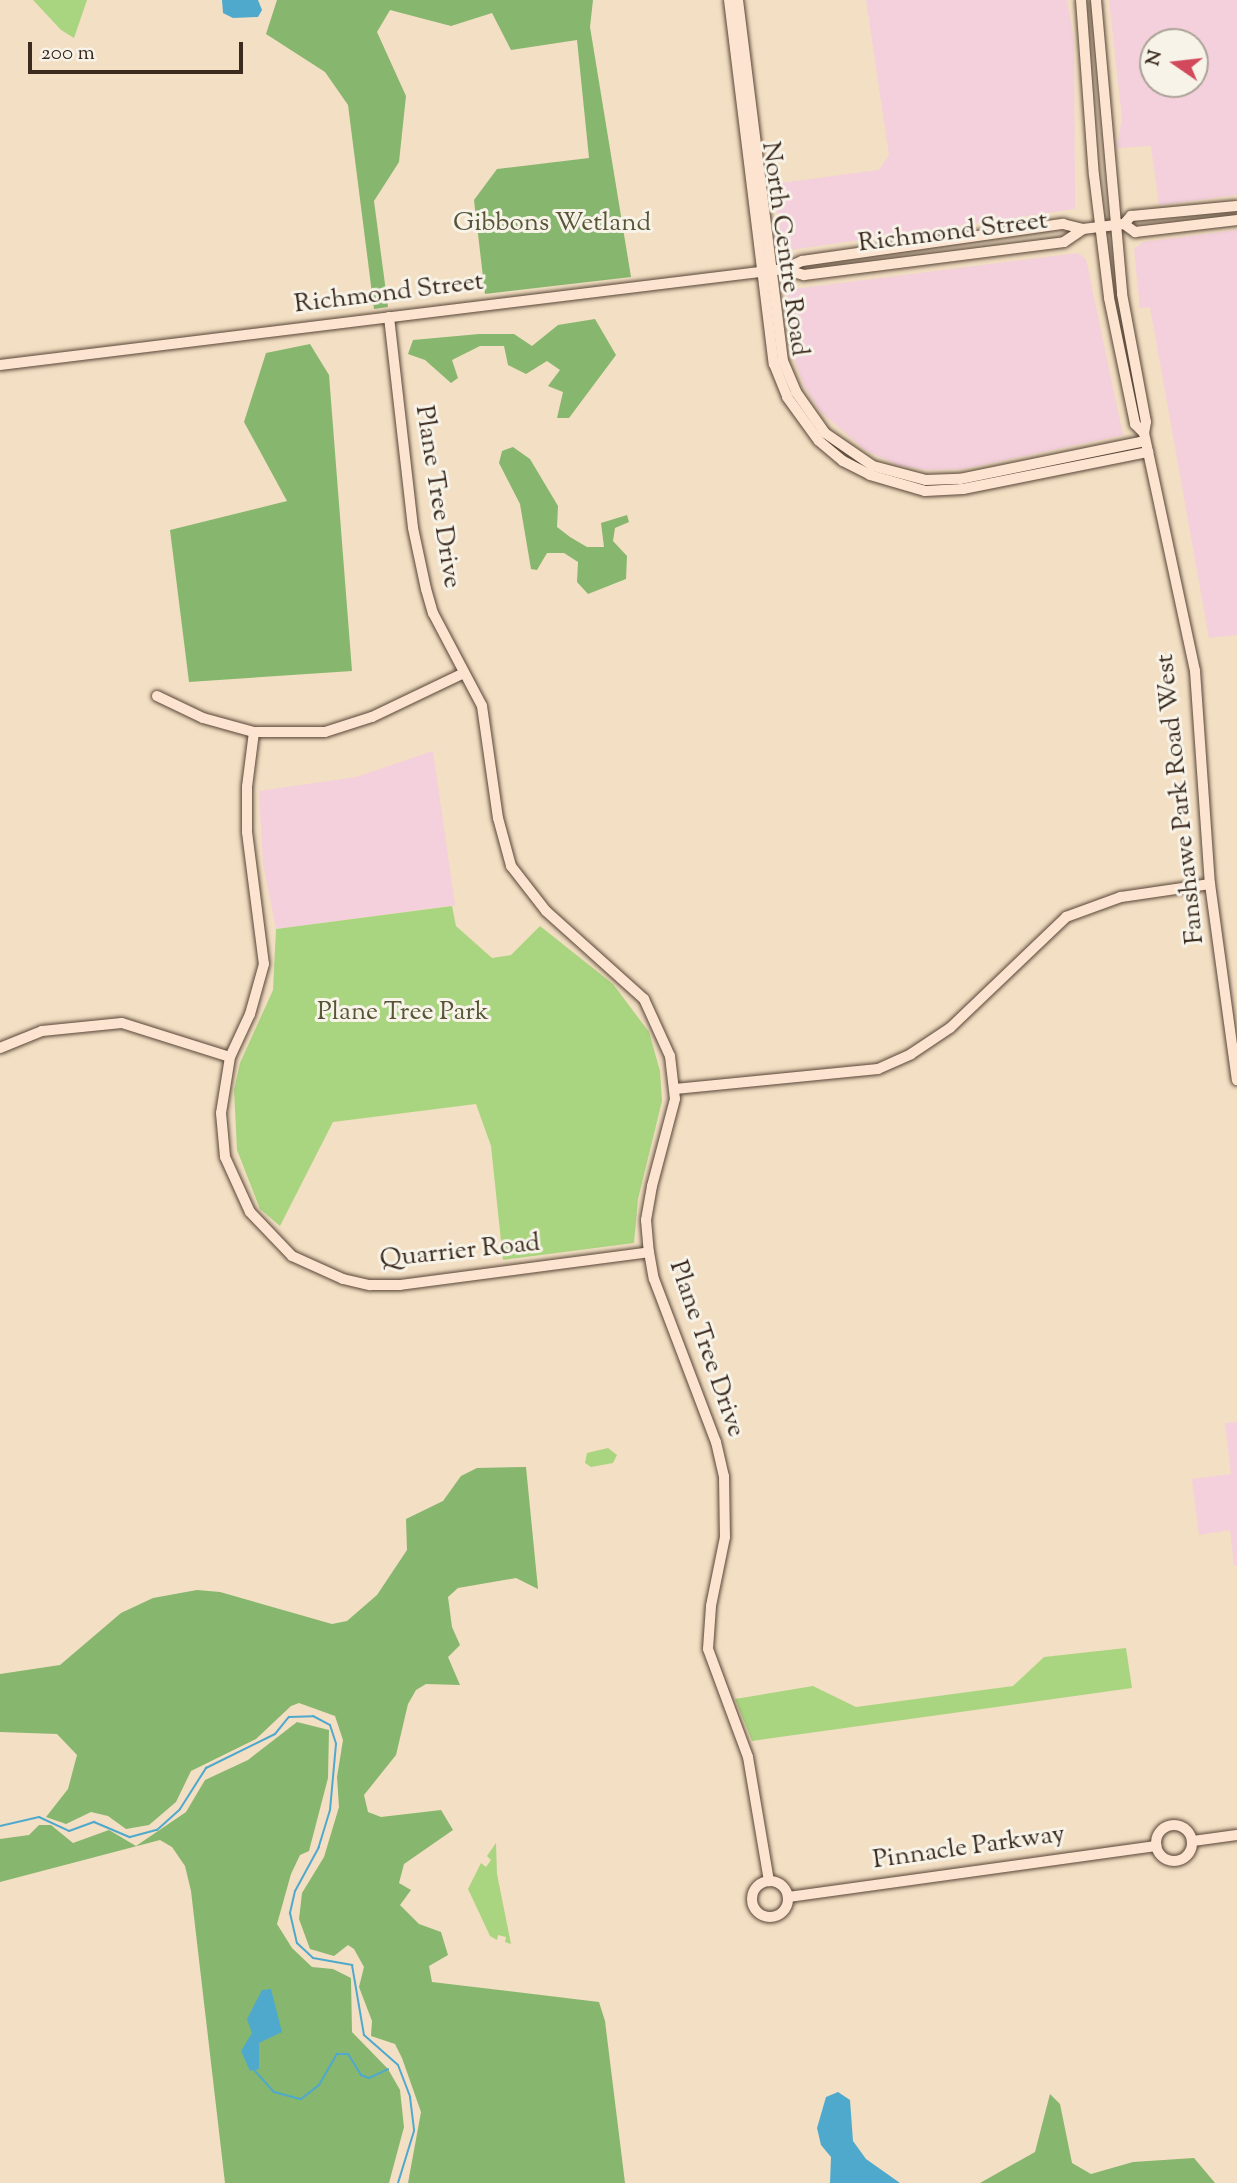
<!DOCTYPE html>
<style>
body{margin:0}
#map{position:relative;width:1237px;height:2183px;overflow:hidden;background:#f3dfc3;font-family:"Sorts Mill Goudy",serif}
div>[style]{position:absolute}
[style*='--x']{left:calc(var(--x)*1px);top:calc(var(--y)*1px);width:calc(var(--w)*1px);rotate:calc(var(--a)*1deg)}
.built>*{inset:0;background:#f4cfdc}
.green>*{inset:0;background:#aad580}
.forest>*{inset:0;background:#87b66e}
.water>*{inset:0;background:#4fa9cd}
.stream>*{height:2px;margin:-1px;padding:0 1px;transform-origin:1px;border-radius:1px;background:#4fa9cd}
.roads{filter:drop-shadow(0 0 2px #574537) drop-shadow(0 0 2px #574537)}
.secondary>*{height:10px;margin:-5px;padding:0 5px;transform-origin:5px;border-radius:5px;background:#fde4d1}
.secondary>.ring{margin:-5px;padding:0;box-sizing:content-box;background:none;border:10px solid #fde4d1;border-radius:50%}
span{translate:-50% -50%;white-space:nowrap;text-align:center;line-height:1.15;-webkit-text-stroke:6px #f7f3e8;paint-order:stroke}
.park-label{font-size:26px;color:#575536}
.street-label{font-size:26px;color:#3b2a1e}
.north{position:absolute;left:1139px;top:28px;width:70px;height:70px;box-sizing:border-box;background:#f7f3e8;border:2px solid #aca397;border-radius:50%;rotate:284deg;font-size:19px;font-weight:700;line-height:28px;text-align:center;color:#3b2a1e}
.north::after{content:'';display:block;margin:auto;width:24px;height:32px;background:#d1495b;clip-path:polygon(50% 0,100% 100%,50% 72%,0 100%)}
.scale{position:absolute;left:28px;top:42px;width:215px;height:32px;box-sizing:border-box;border:4px solid #3b2a1e;border-top:0;padding-left:9px;font-size:21px;line-height:24px;white-space:nowrap;color:#3b2a1e;-webkit-text-stroke:5px #f7f3e8;paint-order:stroke}
</style>
<div id="map">
<div class="built">
<i style="clip-path:polygon(866px 0,1067px 0,1074px 41px,1075px 209px,783px 251px,772px 184px,879px 170px,889px 155px)"></i>
<i style="clip-path:polygon(evenodd,1109px 0,1237px 0,1237px 195px,1159px 205px,1151px 146px,1117px 148px,1122px 118px,1109px 0,1153px 42px,1195px 42px,1195px 84px,1153px 84px,1153px 42px)"></i>
<i style="clip-path:polygon(1237px 230px,1237px 635px,1209px 638px,1150px 307px,1140px 308px,1134px 249px,1143px 242px)"></i>
<i style="clip-path:polygon(1078px 253px,1086px 259px,1123px 435px,963px 469px,927px 470px,898px 465px,865px 450px,820px 411px,804px 386px,794px 358px,786px 290px)"></i>
<i style="clip-path:polygon(433px 751px,455px 905px,276px 929px,263px 863px,259px 791px,356px 777px)"></i>
<i style="clip-path:polygon(1237px 1422px,1237px 1565px,1234px 1565px,1230px 1530px,1199px 1535px,1192px 1479px,1231px 1474px,1225px 1423px)"></i>
</div>
<div class="green">
<i style="clip-path:polygon(33px 0,87px 0,74px 38px,61px 30px)"></i>
<i style="clip-path:polygon(452px 906px,456px 926px,492px 958px,511px 955px,540px 926px,613px 984px,649px 1032px,660px 1071px,662px 1101px,638px 1199px,634px 1243px,503px 1260px,491px 1146px,476px 1104px,333px 1122px,280px 1226px,260px 1209px,237px 1150px,234px 1090px,240px 1063px,273px 990px,276px 929px)"></i>
<i style="clip-path:polygon(608px 1448px,617px 1455px,613px 1463px,591px 1467px,585px 1463px,587px 1453px)"></i>
<i style="clip-path:polygon(1126px 1648px,1132px 1688px,752px 1741px,735px 1699px,813px 1686px,856px 1707px,1013px 1686px,1044px 1657px)"></i>
<i style="clip-path:polygon(496px 1843px,497px 1874px,511px 1944px,505px 1942px,506px 1937px,498px 1935px,497px 1940px,490px 1936px,468px 1889px,481px 1863px,486px 1867px,491px 1860px,487px 1856px)"></i>
</div>
<div class="forest">
<i style="clip-path:polygon(277px 0,593px 0,590px 27px,631px 277px,485px 294px,474px 200px,497px 169px,589px 158px,577px 40px,511px 50px,492px 13px,451px 26px,390px 10px,377px 32px,406px 96px,399px 162px,374px 201px,388px 307px,374px 309px,348px 105px,325px 72px,266px 34px)"></i>
<i style="clip-path:polygon(595px 319px,616px 355px,569px 418px,557px 418px,563px 392px,548px 386px,560px 370px,547px 361px,526px 374px,508px 365px,504px 346px,480px 346px,452px 360px,458px 378px,451px 383px,425px 360px,408px 354px,413px 340px,479px 334px,514px 334px,532px 346px,558px 325px)"></i>
<i style="clip-path:polygon(310px 344px,329px 375px,352px 671px,189px 682px,170px 530px,287px 501px,244px 422px,266px 353px)"></i>
<i style="clip-path:polygon(513px 447px,530px 459px,558px 506px,557px 527px,570px 537px,587px 547px,604px 547px,601px 523px,627px 515px,629px 522px,615px 528px,613px 541px,627px 556px,626px 579px,588px 594px,577px 582px,578px 562px,564px 553px,547px 553px,537px 570px,531px 569px,520px 504px,499px 463px,502px 451px)"></i>
<i style="clip-path:polygon(526px 1467px,538px 1589px,516px 1578px,458px 1588px,448px 1597px,452px 1627px,460px 1645px,448px 1657px,460px 1685px,426px 1684px,416px 1690px,408px 1704px,396px 1755px,364px 1795px,368px 1812px,381px 1817px,441px 1810px,453px 1830px,404px 1864px,399px 1883px,411px 1890px,400px 1905px,419px 1924px,441px 1932px,448px 1955px,429px 1966px,432px 1982px,599px 2002px,605px 2021px,625px 2183px,408px 2183px,421px 2112px,402px 2058px,395px 2044px,371px 2036px,372px 2021px,359px 1987px,364px 1967px,354px 1949px,348px 1945px,334px 1956px,310px 1949px,299px 1919px,302px 1893px,324px 1857px,339px 1807px,337px 1777px,343px 1740px,335px 1716px,299px 1703px,291px 1706px,256px 1739px,191px 1771px,176px 1802px,149px 1825px,126px 1829px,108px 1816px,91px 1812px,66px 1824px,46px 1817px,68px 1789px,77px 1755px,57px 1734px,0 1732px,0 1674px,60px 1665px,121px 1613px,153px 1598px,197px 1590px,220px 1592px,332px 1624px,347px 1621px,377px 1595px,407px 1550px,406px 1519px,443px 1501px,461px 1476px,477px 1468px)"></i>
<i style="clip-path:polygon(297px 1722px,329px 1730px,328px 1778px,309px 1851px,300px 1855px,291px 1874px,277px 1924px,292px 1948px,312px 1967px,333px 1969px,351px 1978px,352px 2032px,388px 2069px,400px 2090px,404px 2127px,389px 2183px,225px 2183px,191px 1891px,185px 1866px,172px 1847px,160px 1840px,0 1882px,0 1839px,29px 1835px,39px 1825px,51px 1825px,73px 1843px,109px 1830px,136px 1846px,186px 1812px,205px 1780px,248px 1760px)"></i>
<i style="clip-path:polygon(1050px 2094px,1060px 2104px,1072px 2163px,1091px 2174px,1133px 2162px,1194px 2158px,1215px 2183px,980px 2183px,1035px 2152px)"></i>
</div>
<div class="water">
<i style="clip-path:polygon(222px 0,258px 0,262px 10px,258px 17px,233px 18px,223px 13px)"></i>
<i style="clip-path:polygon(271px 1989px,282px 2032px,259px 2043px,259px 2069px,250px 2071px,241px 2051px,252px 2033px,247px 2019px,262px 1990px)"></i>
<i style="clip-path:polygon(838px 2092px,850px 2100px,853px 2141px,866px 2159px,900px 2183px,830px 2183px,831px 2157px,821px 2145px,817px 2128px,826px 2097px)"></i>
</div>
<div class="stream">
<i style="--x:0;--y:1826;--w:40;--a:-13"></i>
<i style="--x:39;--y:1817;--w:33;--a:25"></i>
<i style="--x:69;--y:1831;--w:27;--a:-20"></i>
<i style="--x:94;--y:1822;--w:39;--a:23"></i>
<i style="--x:130;--y:1837;--w:28;--a:-15"></i>
<i style="--x:157;--y:1830;--w:31;--a:-42"></i>
<i style="--x:180;--y:1809;--w:49;--a:-57.6"></i>
<i style="--x:206;--y:1768;--w:77;--a:-26.2"></i>
<i style="--x:275;--y:1734;--w:22;--a:-51"></i>
<i style="--x:289;--y:1717;--w:24;--a:-2"></i>
<i style="--x:313;--y:1716;--w:19;--a:28"></i>
<i style="--x:330;--y:1725;--w:20;--a:72"></i>
<i style="--x:336;--y:1744;--w:66;--a:95.2"></i>
<i style="--x:330;--y:1810;--w:39;--a:107"></i>
<i style="--x:319;--y:1847;--w:50;--a:118.6"></i>
<i style="--x:295;--y:1891;--w:23;--a:103"></i>
<i style="--x:290;--y:1913;--w:31;--a:77"></i>
<i style="--x:297;--y:1943;--w:22;--a:43"></i>
<i style="--x:313;--y:1958;--w:40;--a:10"></i>
<i style="--x:352;--y:1965;--w:71;--a:80.3"></i>
<i style="--x:364;--y:2035;--w:45;--a:41.4"></i>
<i style="--x:398;--y:2065;--w:34;--a:69"></i>
<i style="--x:410;--y:2097;--w:34;--a:83"></i>
<i style="--x:414;--y:2131;--w:54;--a:107.1"></i>
<i style="--x:255;--y:2071;--w:28;--a:48"></i>
<i style="--x:274;--y:2092;--w:28;--a:15"></i>
<i style="--x:301;--y:2099;--w:23;--a:-38"></i>
<i style="--x:319;--y:2085;--w:36;--a:-60"></i>
<i style="--x:337;--y:2054;--w:11;--a:0"></i>
<i style="--x:348;--y:2054;--w:25;--a:58"></i>
<i style="--x:361;--y:2075;--w:9;--a:21"></i>
<i style="--x:369;--y:2078;--w:21;--a:-25"></i>
</div>
<div class="roads">
<div class="secondary">
<i style="--x:729;--y:0;--w:367;--a:83"></i>
<i style="--x:774;--y:364;--w:35;--a:68"></i>
<i style="--x:787;--y:397;--w:54;--a:54"></i>
<i style="--x:819;--y:441;--w:31;--a:40"></i>
<i style="--x:843;--y:461;--w:30;--a:27"></i>
<i style="--x:870;--y:475;--w:57;--a:16.2"></i>
<i style="--x:925;--y:491;--w:38;--a:-3"></i>
<i style="--x:963;--y:489;--w:189;--a:-11.3"></i>
<i style="--x:738;--y:0;--w:364;--a:82.9"></i>
<i style="--x:783;--y:361;--w:34;--a:67"></i>
<i style="--x:796;--y:392;--w:50;--a:54.7"></i>
<i style="--x:825;--y:433;--w:58;--a:34.5"></i>
<i style="--x:873;--y:466;--w:55;--a:14.8"></i>
<i style="--x:926;--y:480;--w:34;--a:-2"></i>
<i style="--x:960;--y:479;--w:189;--a:-11.6"></i>
<i style="--x:1081;--y:0;--w:175;--a:85.8"></i>
<i style="--x:1094;--y:175;--w:124;--a:83"></i>
<i style="--x:1109;--y:298;--w:129;--a:78.3"></i>
<i style="--x:1135;--y:424;--w:13;--a:45"></i>
<i style="--x:1096;--y:0;--w:295;--a:84.9"></i>
<i style="--x:1122;--y:294;--w:130;--a:79.4"></i>
<i style="--x:1146;--y:422;--w:11;--a:100"></i>
<i style="--x:1144;--y:433;--w:243;--a:77.9"></i>
<i style="--x:1195;--y:671;--w:214;--a:86"></i>
<i style="--x:1210;--y:884;--w:198;--a:82.2"></i>
<i style="--x:1124;--y:224;--w:11;--a:-49"></i>
<i style="--x:1131;--y:216;--w:106;--a:-5.4"></i>
<i style="--x:784;--y:269;--w:21;--a:17"></i>
<i style="--x:804;--y:275;--w:262;--a:-7.2"></i>
<i style="--x:1064;--y:242;--w:23;--a:-34"></i>
<i style="--x:389;--y:317;--w:212;--a:83.5"></i>
<i style="--x:413;--y:528;--w:62;--a:78"></i>
<i style="--x:426;--y:589;--w:25;--a:74"></i>
<i style="--x:433;--y:613;--w:105;--a:62.2"></i>
<i style="--x:482;--y:706;--w:113;--a:81.9"></i>
<i style="--x:498;--y:818;--w:50;--a:74.8"></i>
<i style="--x:511;--y:866;--w:57;--a:52.1"></i>
<i style="--x:546;--y:911;--w:132;--a:41.9"></i>
<i style="--x:644;--y:999;--w:63;--a:65.5"></i>
<i style="--x:670;--y:1056;--w:43;--a:83.4"></i>
<i style="--x:675;--y:1099;--w:90;--a:104.8"></i>
<i style="--x:652;--y:1186;--w:35;--a:100"></i>
<i style="--x:646;--y:1220;--w:32;--a:85"></i>
<i style="--x:649;--y:1252;--w:27;--a:80"></i>
<i style="--x:654;--y:1279;--w:174;--a:69.2"></i>
<i style="--x:716;--y:1442;--w:35;--a:77"></i>
<i style="--x:724;--y:1476;--w:61;--a:89.1"></i>
<i style="--x:725;--y:1537;--w:70;--a:101.5"></i>
<i style="--x:711;--y:1606;--w:43;--a:94"></i>
<i style="--x:708;--y:1649;--w:115;--a:69.7"></i>
<i style="--x:748;--y:1757;--w:126;--a:80.4"></i>
<i style="--x:0;--y:365;--w:790;--a:-6.98"></i>
<i style="--x:784;--y:269;--w:20;--a:-24"></i>
<i style="--x:802;--y:261;--w:264;--a:-8.1"></i>
<i style="--x:1063;--y:224;--w:21;--a:14"></i>
<i style="--x:1083;--y:229;--w:41;--a:-7"></i>
<i style="--x:1124;--y:224;--w:14;--a:36"></i>
<i style="--x:1135;--y:232;--w:103;--a:-6.7"></i>
<i style="--x:157;--y:696;--w:51;--a:25.6"></i>
<i style="--x:203;--y:718;--w:53;--a:15.4"></i>
<i style="--x:254;--y:732;--w:71;--a:0"></i>
<i style="--x:325;--y:732;--w:49;--a:-17.7"></i>
<i style="--x:372;--y:717;--w:102;--a:-25.6"></i>
<i style="--x:254;--y:732;--w:55;--a:97.3"></i>
<i style="--x:247;--y:787;--w:45;--a:90"></i>
<i style="--x:247;--y:832;--w:133;--a:82.7"></i>
<i style="--x:264;--y:964;--w:52;--a:105.6"></i>
<i style="--x:250;--y:1014;--w:47;--a:114.9"></i>
<i style="--x:230;--y:1057;--w:57;--a:99.1"></i>
<i style="--x:221;--y:1113;--w:44;--a:84.8"></i>
<i style="--x:225;--y:1157;--w:60;--a:65.6"></i>
<i style="--x:250;--y:1212;--w:61;--a:46.3"></i>
<i style="--x:292;--y:1256;--w:56;--a:24.3"></i>
<i style="--x:343;--y:1279;--w:28;--a:13"></i>
<i style="--x:370;--y:1285;--w:30;--a:0"></i>
<i style="--x:400;--y:1285;--w:251;--a:-7.5"></i>
<i style="--x:0;--y:1048;--w:45;--a:-22"></i>
<i style="--x:42;--y:1031;--w:80;--a:-5.7"></i>
<i style="--x:122;--y:1023;--w:113;--a:17.5"></i>
<i style="--x:675;--y:1089;--w:204;--a:-5.6"></i>
<i style="--x:878;--y:1069;--w:36;--a:-24"></i>
<i style="--x:911;--y:1054;--w:47;--a:-33.7"></i>
<i style="--x:950;--y:1028;--w:161;--a:-43.7"></i>
<i style="--x:1066;--y:917;--w:59;--a:-20"></i>
<i style="--x:1121;--y:897;--w:90;--a:-8.3"></i>
<i class="ring" style="left:1156px;top:1825px;width:26px;height:26px"></i>
<i style="--x:1193;--y:1841;--w:44;--a:-7.8"></i>
<i class="ring" style="left:752px;top:1881px;width:26px;height:26px"></i>
<i style="--x:788;--y:1897;--w:372;--a:-7.9"></i>
</div>
</div>
<div class="park-label">
<span style="left:552px;top:224px">Gibbons Wetland</span>
<span style="left:403px;top:1013px">Plane Tree Park</span>
</div>
<div class="street-label">
<span style="left:953px;top:233px;rotate:-7deg">Richmond Street</span>
<span style="left:784px;top:249px;rotate:82deg">North Centre Road</span>
<span style="left:389px;top:294px;rotate:-7deg">Richmond Street</span>
<span style="left:437px;top:497px;rotate:81deg">Plane Tree Drive</span>
<span style="left:1181px;top:799px;rotate:-96deg">Fanshawe Park Road West</span>
<span style="left:460px;top:1252px;rotate:-6deg">Quarrier Road</span>
<span style="left:706px;top:1349px;rotate:71deg">Plane Tree Drive</span>
<span style="left:969px;top:1848px;rotate:-8deg">Pinnacle Parkway</span>
</div>
<div class="north">N</div>
<div class="scale">200 m</div>
</div>
